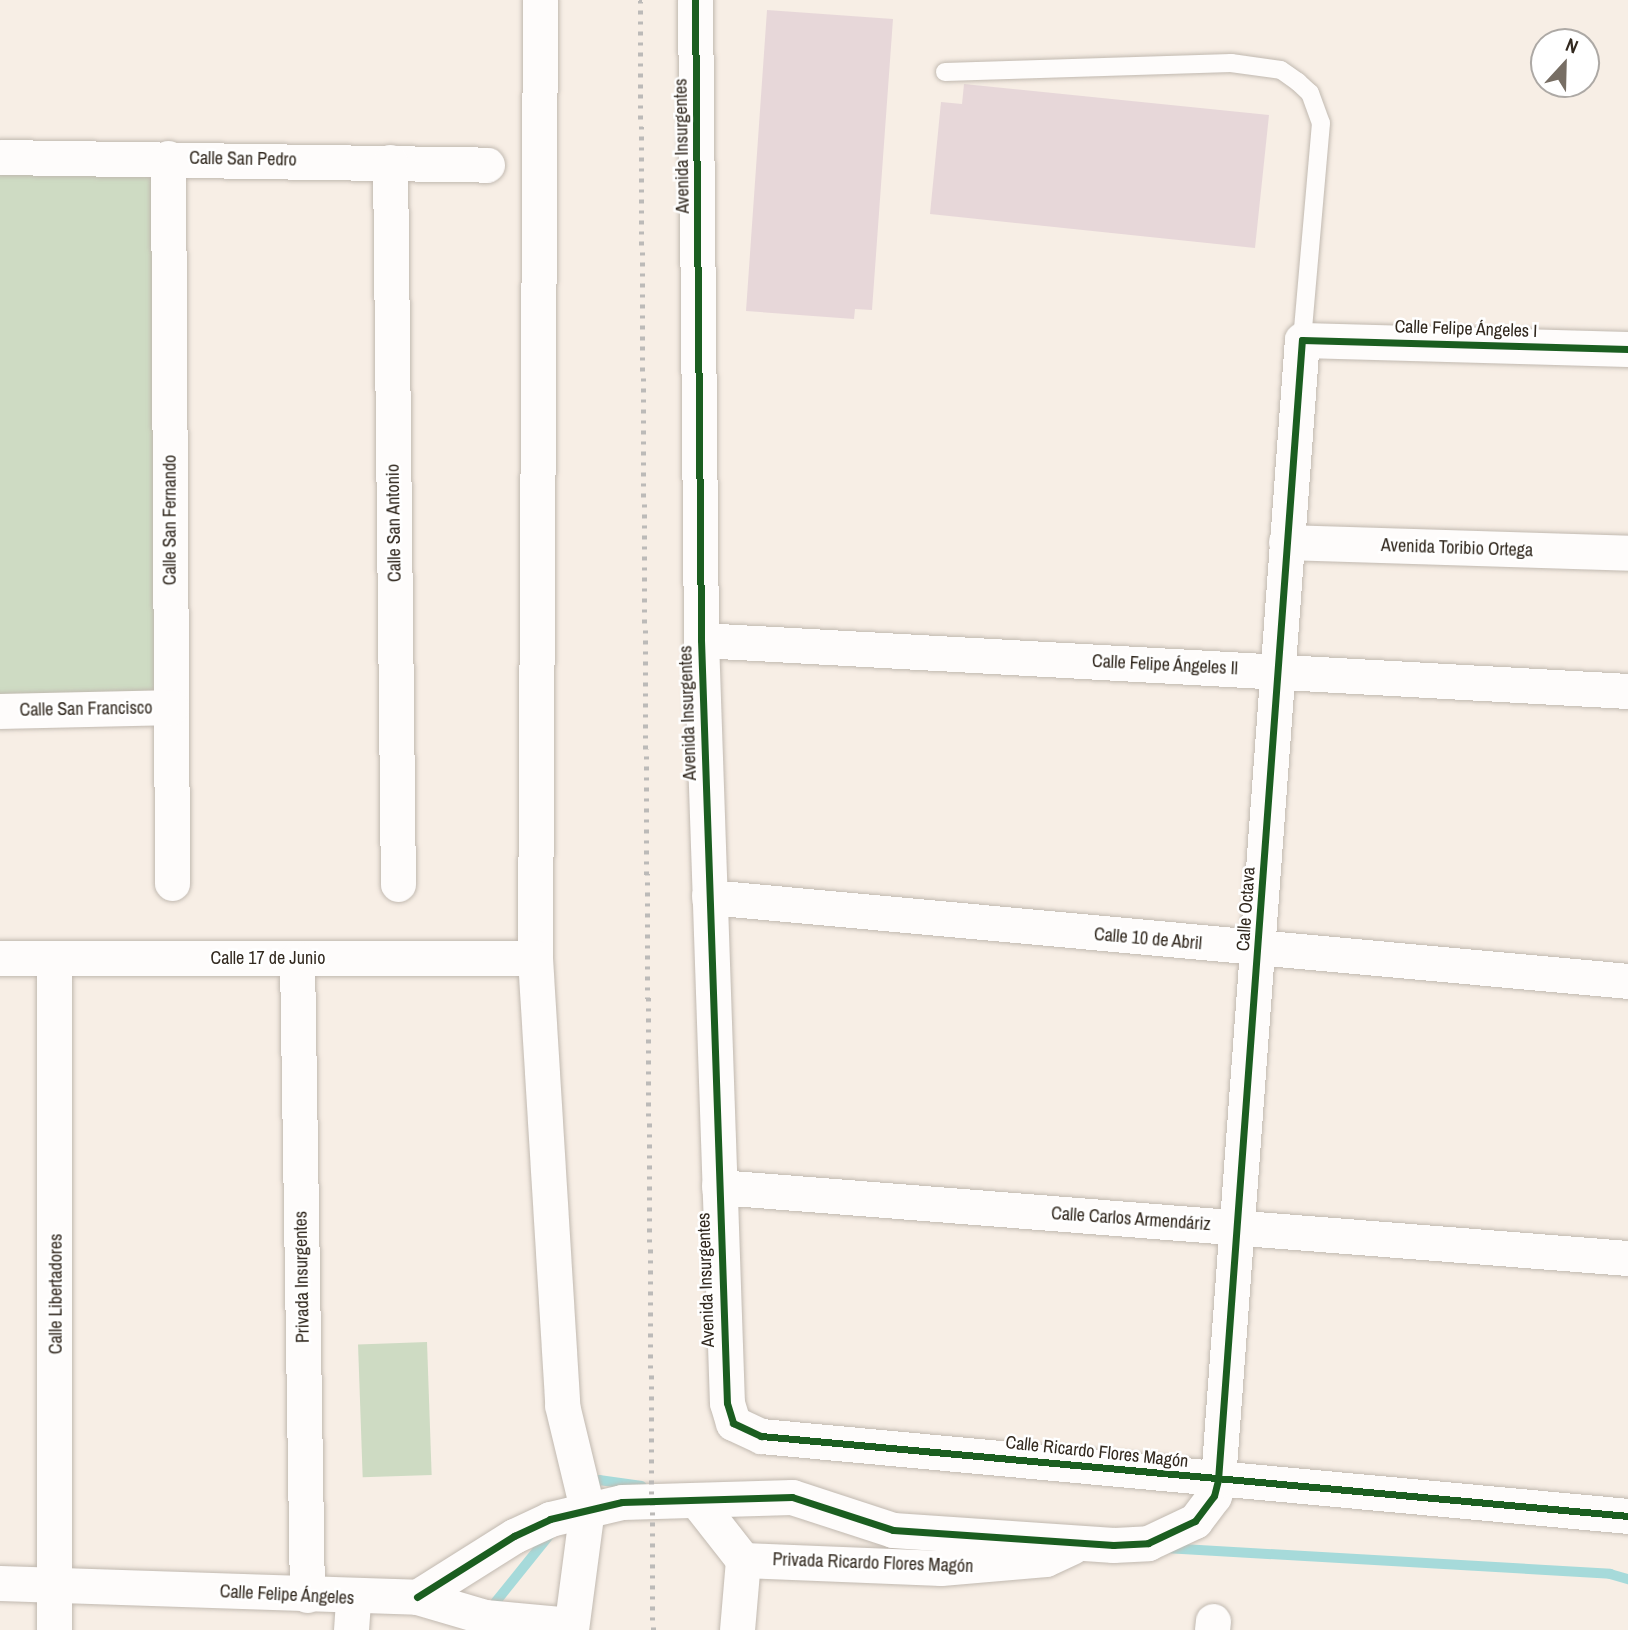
<!DOCTYPE html>
<meta charset="utf-8">
<style>
body{margin:0}
#map{position:relative;width:1628px;height:1630px;overflow:hidden;background:#f7eee5;font-family:"Archivo Narrow",sans-serif}
div>[style]{position:absolute}
[style*='--x']{left:calc(var(--x)*1px);top:calc(var(--y)*1px);width:calc(var(--w)*1px);rotate:calc(var(--a)*1deg)}
.green>*{inset:0;background:#cedbc3;transform-origin:0 0}
.stream>*{height:10px;margin:-5px;padding:0 5px;transform-origin:5px;border-radius:5px;background:#a6dada}
.building>*{inset:0;background:#e7d7d9}
.roads{filter:drop-shadow(0 0 2px #c1b9b0) drop-shadow(0 0 2px #c1b9b0)}
.service>*{height:18px;margin:-9px;padding:0 9px;transform-origin:9px;border-radius:9px;background:#fefcfb}
.minor>*{height:35px;margin:-17.5px;padding:0 17.5px;transform-origin:17.5px;border-radius:17.5px;background:#fefcfb}
.rail>*{height:5px;margin-top:-2.5px;transform-origin:0;background:repeating-linear-gradient(90deg,#bcbab8 0 3.5px,transparent 0 10.5px)}
.cycleway>*{height:7px;margin:-3.5px;padding:0 3.5px;transform-origin:3.5px;border-radius:3.5px;background:#1b5e20}
span{translate:-50% -50%;white-space:nowrap;text-align:center;line-height:1.15;-webkit-text-stroke:5px #fff;paint-order:stroke}
.street-label{font-size:18px;color:#32291f}
.north{position:absolute;left:1530px;top:28px;width:70px;height:70px;box-sizing:border-box;background:#fff;border:2px solid #ada9a5;border-radius:50%;rotate:22deg;font-size:19px;font-weight:700;line-height:28px;text-align:center;color:#32291f}
.north::after{content:'';display:block;margin:auto;width:24px;height:32px;background:#776e64;clip-path:polygon(50% 0,100% 100%,50% 72%,0 100%)}
</style>
<div id="map">
<div class="green">
<i style="left:0;top:157px;width:168px;height:554px"></i>
<i style="left:427px;top:1342px;width:133px;height:69px;rotate:88deg"></i>
</div>
<div class="stream">
<i style="--x:591;--y:1489;--w:12;--a:-48"></i>
<i style="--x:599;--y:1480;--w:43;--a:7.9"></i>
<i style="--x:1165;--y:1548;--w:446;--a:3.3"></i>
<i style="--x:1610;--y:1574;--w:19;--a:16"></i>
<i style="--x:490;--y:1609;--w:97;--a:-51.2"></i>
</div>
<div class="building">
<i style="clip-path:polygon(767px 10px,893px 19px,872px 310px,855px 309px,854px 319px,746px 311px)"></i>
<i style="clip-path:polygon(964px 84px,1269px 115px,1255px 248px,930px 214px,941px 102px,962px 104px)"></i>
</div>
<div class="roads">
<div class="service">
<i style="--x:945;--y:72;--w:286;--a:-1.8"></i>
<i style="--x:1231;--y:63;--w:50;--a:8"></i>
<i style="--x:1281;--y:70;--w:21;--a:35"></i>
<i style="--x:1298;--y:82;--w:16;--a:43"></i>
<i style="--x:1310;--y:93;--w:32;--a:70"></i>
<i style="--x:1321;--y:123;--w:218;--a:95"></i>
</div>
<div class="minor">
<i style="--x:540;--y:0;--w:958;--a:90.3"></i>
<i style="--x:535;--y:958;--w:448;--a:86.5"></i>
<i style="--x:562;--y:1405;--w:106;--a:76.4"></i>
<i style="--x:587;--y:1508;--w:123;--a:97.5"></i>
<i style="--x:695;--y:0;--w:640;--a:89.46"></i>
<i style="--x:701;--y:640;--w:763;--a:88.05"></i>
<i style="--x:727;--y:1403;--w:21;--a:73"></i>
<i style="--x:733;--y:1423;--w:31;--a:25"></i>
<i style="--x:761;--y:1436;--w:871;--a:5.27"></i>
<i style="--x:0;--y:157;--w:487;--a:0.9"></i>
<i style="--x:168;--y:158;--w:725;--a:89.68"></i>
<i style="--x:390;--y:162;--w:722;--a:89.37"></i>
<i style="--x:1286;--y:542;--w:342;--a:1.8"></i>
<i style="--x:701;--y:640;--w:928;--a:3.15"></i>
<i style="--x:0;--y:711;--w:171;--a:-1.3"></i>
<i style="--x:709;--y:897;--w:923;--a:5.22"></i>
<i style="--x:0;--y:958;--w:535;--a:0"></i>
<i style="--x:297;--y:959;--w:636;--a:89.1"></i>
<i style="--x:719;--y:1187;--w:912;--a:4.47"></i>
<i style="--x:696;--y:1500;--w:76;--a:51.9"></i>
<i style="--x:743;--y:1560;--w:70;--a:94.9"></i>
<i style="--x:743;--y:1560;--w:198;--a:2.3"></i>
<i style="--x:941;--y:1568;--w:105;--a:-4.9"></i>
<i style="--x:1046;--y:1559;--w:29;--a:-25"></i>
<i style="--x:0;--y:1583;--w:417;--a:1.9"></i>
<i style="--x:417;--y:1597;--w:71;--a:16.4"></i>
<i style="--x:485;--y:1617;--w:86;--a:5.3"></i>
<i style="--x:417;--y:1597;--w:115;--a:-32.2"></i>
<i style="--x:514;--y:1536;--w:40;--a:-25"></i>
<i style="--x:550;--y:1519;--w:74;--a:-13.3"></i>
<i style="--x:622;--y:1502;--w:170;--a:-1.7"></i>
<i style="--x:792;--y:1497;--w:106;--a:18.1"></i>
<i style="--x:893;--y:1530;--w:221;--a:3.9"></i>
<i style="--x:1113;--y:1545;--w:35;--a:-3"></i>
<i style="--x:1148;--y:1543;--w:52;--a:-25.1"></i>
<i style="--x:1195;--y:1521;--w:31;--a:-53"></i>
<i style="--x:1214;--y:1496;--w:16;--a:-76"></i>
<i style="--x:1218;--y:1480;--w:1143;--a:-85.79"></i>
<i style="--x:1302;--y:340;--w:326;--a:1.6"></i>
<i style="--x:54;--y:1630;--w:672;--a:-90"></i>
<i style="--x:351;--y:1630;--w:32;--a:-86"></i>
<i style="--x:1212;--y:1630;--w:9;--a:-84"></i>
</div>
</div>
<div class="rail">
<i style="--x:640;--y:0;--w:1630;--a:89.54"></i>
</div>
<div class="cycleway">
<i style="--x:695;--y:0;--w:640;--a:89.46"></i>
<i style="--x:701;--y:640;--w:763;--a:88.05"></i>
<i style="--x:727;--y:1403;--w:21;--a:73"></i>
<i style="--x:733;--y:1423;--w:31;--a:25"></i>
<i style="--x:761;--y:1436;--w:871;--a:5.27"></i>
<i style="--x:417;--y:1597;--w:115;--a:-32.2"></i>
<i style="--x:514;--y:1536;--w:40;--a:-25"></i>
<i style="--x:550;--y:1519;--w:74;--a:-13.3"></i>
<i style="--x:622;--y:1502;--w:170;--a:-1.7"></i>
<i style="--x:792;--y:1497;--w:106;--a:18.1"></i>
<i style="--x:893;--y:1530;--w:221;--a:3.9"></i>
<i style="--x:1113;--y:1545;--w:35;--a:-3"></i>
<i style="--x:1148;--y:1543;--w:52;--a:-25.1"></i>
<i style="--x:1195;--y:1521;--w:31;--a:-53"></i>
<i style="--x:1214;--y:1496;--w:16;--a:-76"></i>
<i style="--x:1218;--y:1480;--w:1143;--a:-85.79"></i>
<i style="--x:1302;--y:340;--w:326;--a:1.6"></i>
</div>
<div class="street-label">
<span style="left:682px;top:146px;rotate:-91deg">Avenida Insurgentes</span>
<span style="left:243px;top:159px;rotate:1deg">Calle San Pedro</span>
<span style="left:1466px;top:329px;rotate:2deg">Calle Felipe Ángeles I</span>
<span style="left:170px;top:520px;rotate:-90deg">Calle San Fernando</span>
<span style="left:394px;top:523px;rotate:-91deg">Calle San Antonio</span>
<span style="left:1457px;top:548px;rotate:2deg">Avenida Toribio Ortega</span>
<span style="left:1165px;top:665px;rotate:3deg">Calle Felipe Ángeles Il</span>
<span style="left:86px;top:709px;rotate:-1deg">Calle San Francisco</span>
<span style="left:688px;top:713px;rotate:-92deg">Avenida Insurgentes</span>
<span style="left:1246px;top:909px;rotate:-86deg">Calle Octava</span>
<span style="left:1148px;top:939px;rotate:5deg">Calle 10 de Abril</span>
<span style="left:268px;top:958px">Calle 17 de Junio</span>
<span style="left:1131px;top:1219px;rotate:4deg">Calle Carlos Armendáriz</span>
<span style="left:302px;top:1277px;rotate:-91deg">Privada Insurgentes</span>
<span style="left:706px;top:1280px;rotate:-92deg">Avenida Insurgentes</span>
<span style="left:56px;top:1294px;rotate:-90deg">Calle Libertadores</span>
<span style="left:1097px;top:1452px;rotate:6deg">Calle Ricardo Flores Magón</span>
<span style="left:873px;top:1563px;rotate:2deg">Privada Ricardo Flores Magón</span>
<span style="left:287px;top:1595px;rotate:3deg">Calle Felipe Ángeles</span>
</div>
<div class="north">N</div>
</div>
